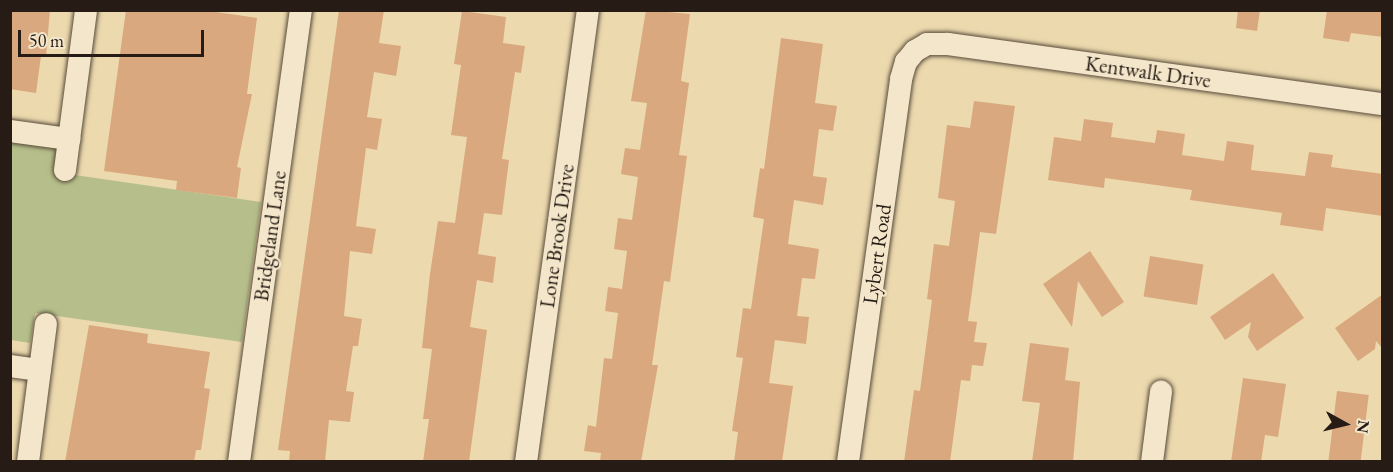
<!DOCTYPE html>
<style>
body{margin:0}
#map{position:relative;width:1393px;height:472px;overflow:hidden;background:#ecd9ae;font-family:"EB Garamond",serif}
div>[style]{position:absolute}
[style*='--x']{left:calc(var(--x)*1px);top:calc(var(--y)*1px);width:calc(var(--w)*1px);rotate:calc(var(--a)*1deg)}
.green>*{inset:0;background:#b6bf8b}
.building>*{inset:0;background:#daa87e;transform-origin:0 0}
.roads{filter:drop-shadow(0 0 2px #584b3b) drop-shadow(0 0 2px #584b3b)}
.minor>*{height:22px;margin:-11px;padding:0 11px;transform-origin:11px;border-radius:11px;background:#f3e6ca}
span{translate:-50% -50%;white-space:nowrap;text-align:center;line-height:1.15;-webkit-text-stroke:4.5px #f3e6ca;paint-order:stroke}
.street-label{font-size:21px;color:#261c15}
.frame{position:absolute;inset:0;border:12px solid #261c15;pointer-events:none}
.north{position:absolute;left:1315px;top:394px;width:60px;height:60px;-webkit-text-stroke:4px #f3e6ca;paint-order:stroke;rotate:98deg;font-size:16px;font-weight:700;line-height:24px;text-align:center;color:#261c15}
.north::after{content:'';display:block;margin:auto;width:21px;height:27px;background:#261c15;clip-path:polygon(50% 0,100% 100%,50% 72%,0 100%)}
.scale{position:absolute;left:18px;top:30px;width:186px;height:27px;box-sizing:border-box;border:3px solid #261c15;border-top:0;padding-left:8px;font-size:18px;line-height:21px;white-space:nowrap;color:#261c15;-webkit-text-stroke:4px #f3e6ca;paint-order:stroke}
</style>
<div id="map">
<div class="green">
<i style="clip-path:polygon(11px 142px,57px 148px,54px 172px,261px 202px,242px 342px,35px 313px,30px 343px,11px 340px)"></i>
</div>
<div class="building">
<i style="clip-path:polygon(10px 10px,50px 10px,46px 57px,41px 56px,36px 93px,10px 89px)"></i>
<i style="clip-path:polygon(126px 10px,202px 10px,257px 18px,247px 94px,252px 94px,237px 167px,241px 168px,237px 198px,176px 190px,177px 181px,104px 171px)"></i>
<i style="clip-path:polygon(339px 10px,384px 10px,379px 43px,401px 46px,396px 76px,374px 72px,367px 117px,382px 119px,377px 150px,366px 148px,356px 226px,376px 229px,372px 254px,350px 251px,344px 316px,362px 319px,358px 346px,353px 346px,346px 391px,354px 392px,350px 422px,329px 420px,325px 462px,289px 462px,290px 451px,278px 450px)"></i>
<i style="clip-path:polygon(646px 10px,690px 14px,681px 81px,689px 83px,679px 155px,687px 156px,670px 282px,664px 281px,652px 365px,658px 365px,641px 462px,600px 462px,601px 453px,584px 451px,588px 425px,596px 427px,604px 358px,612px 359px,618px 313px,605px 311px,608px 287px,622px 289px,627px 251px,614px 249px,618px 218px,632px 220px,638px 177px,621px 174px,625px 148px,640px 150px,647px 103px,631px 101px)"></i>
<i style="clip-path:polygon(1238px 10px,1260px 10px,1257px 31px,1236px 28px)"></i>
<i style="clip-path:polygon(1327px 10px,1383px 10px,1383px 37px,1351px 33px,1349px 42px,1323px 38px)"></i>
<i style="clip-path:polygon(462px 11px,506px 17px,503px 43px,525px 46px,521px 73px,515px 72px,502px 159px,509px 160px,502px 215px,484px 213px,478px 254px,496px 257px,493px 283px,477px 280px,470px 327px,487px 330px,469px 462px,423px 462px,429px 419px,423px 419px,432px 349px,422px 348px,430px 274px,438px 221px,455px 223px,467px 137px,451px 135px,461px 65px,454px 64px)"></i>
<i style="clip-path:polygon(781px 38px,823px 44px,815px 103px,837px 106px,833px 131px,819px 129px,813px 176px,827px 178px,823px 205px,794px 200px,788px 244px,819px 249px,815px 279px,802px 278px,797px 316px,809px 317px,806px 344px,775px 340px,769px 383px,793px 386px,782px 462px,734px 462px,738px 432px,732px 431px,743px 358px,736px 357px,743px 308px,751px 309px,764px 219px,753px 217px,760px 168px,764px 169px)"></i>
<i style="clip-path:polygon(974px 101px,1015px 106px,996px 234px,980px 232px,968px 321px,977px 322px,974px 342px,987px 343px,983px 366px,972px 365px,970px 381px,961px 380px,950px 462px,904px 462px,914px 390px,920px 391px,932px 300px,927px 299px,934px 244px,949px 246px,955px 201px,938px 198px,947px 125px,970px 128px)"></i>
<i style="clip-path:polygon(1084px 119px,1113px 123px,1111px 137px,1155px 143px,1157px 130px,1185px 134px,1182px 155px,1224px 161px,1227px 141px,1254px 145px,1251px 170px,1305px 176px,1309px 152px,1333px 155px,1331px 167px,1383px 174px,1383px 216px,1326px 208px,1323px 231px,1280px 225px,1282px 213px,1190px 200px,1192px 190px,1105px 178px,1104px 188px,1048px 180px,1054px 137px,1081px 141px)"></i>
<i style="clip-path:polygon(1090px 251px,1124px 302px,1102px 317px,1078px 281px,1072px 327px,1043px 284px)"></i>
<i style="left:1150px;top:256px;width:54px;height:41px;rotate:9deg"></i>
<i style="clip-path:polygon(1273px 273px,1304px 318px,1257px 351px,1248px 337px,1251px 322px,1225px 340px,1210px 317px)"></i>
<i style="clip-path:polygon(1383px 294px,1383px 349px,1376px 341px,1375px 349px,1358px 361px,1335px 328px)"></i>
<i style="clip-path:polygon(89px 325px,148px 334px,147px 343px,210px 352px,204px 388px,210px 389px,201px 450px,196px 450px,194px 462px,65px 462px)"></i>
<i style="clip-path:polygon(1030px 343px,1069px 348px,1065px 380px,1080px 382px,1073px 462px,1032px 462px,1040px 403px,1022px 401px)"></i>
<i style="clip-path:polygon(1243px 378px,1286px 384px,1278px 437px,1265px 435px,1261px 462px,1231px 462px)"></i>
<i style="left:1337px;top:391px;width:32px;height:72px;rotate:7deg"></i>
</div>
<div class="roads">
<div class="minor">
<i style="--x:10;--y:131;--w:60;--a:7.7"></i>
<i style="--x:65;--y:170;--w:161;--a:-82.5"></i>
<i style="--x:10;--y:366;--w:30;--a:8"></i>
<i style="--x:28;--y:462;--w:139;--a:-82.6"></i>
<i style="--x:239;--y:462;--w:456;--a:-82.2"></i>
<i style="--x:526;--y:462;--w:456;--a:-82.2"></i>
<i style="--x:848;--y:462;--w:387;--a:-82.1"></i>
<i style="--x:901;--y:79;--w:18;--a:-74"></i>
<i style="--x:906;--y:62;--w:14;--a:-51"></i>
<i style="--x:915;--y:51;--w:14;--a:-30"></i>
<i style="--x:927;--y:44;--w:21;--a:0"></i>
<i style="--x:948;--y:44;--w:438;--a:7.9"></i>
<i style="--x:1152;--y:462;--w:71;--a:-82.7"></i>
</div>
</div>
<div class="street-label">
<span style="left:1148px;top:72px;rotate:8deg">Kentwalk Drive</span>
<span style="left:270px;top:236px;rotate:-82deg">Bridgeland Lane</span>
<span style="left:557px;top:236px;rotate:-82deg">Lone Brook Drive</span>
<span style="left:877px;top:254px;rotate:-82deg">Lybert Road</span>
</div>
<div class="frame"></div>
<div class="north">N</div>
<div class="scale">50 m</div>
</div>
